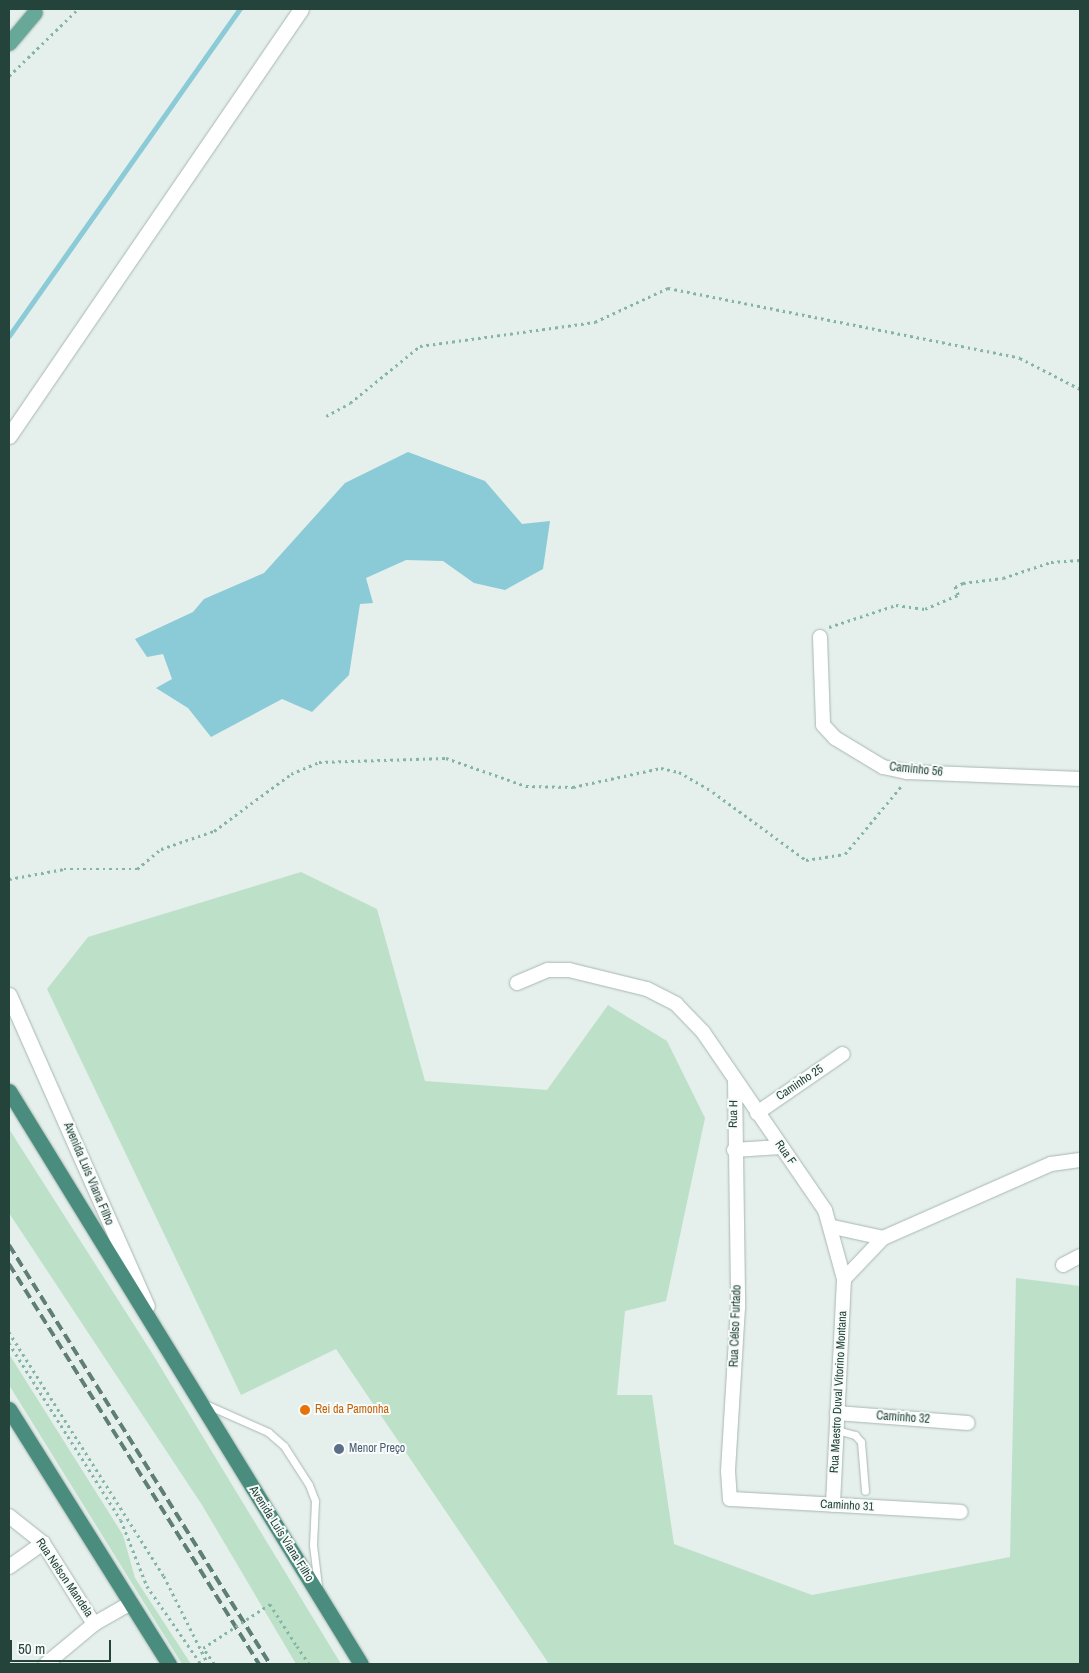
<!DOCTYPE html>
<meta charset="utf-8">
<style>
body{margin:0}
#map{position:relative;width:1089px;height:1673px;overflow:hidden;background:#e5efeb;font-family:"Archivo Narrow",sans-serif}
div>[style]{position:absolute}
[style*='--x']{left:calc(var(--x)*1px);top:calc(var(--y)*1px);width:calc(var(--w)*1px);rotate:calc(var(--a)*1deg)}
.green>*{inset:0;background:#bde1c8}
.water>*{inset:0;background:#8bcad7}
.stream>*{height:4.5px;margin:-2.25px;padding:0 2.25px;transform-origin:2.25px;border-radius:2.25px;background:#8bcad7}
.path>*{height:2.5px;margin-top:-1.25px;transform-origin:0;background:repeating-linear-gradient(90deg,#84b5a6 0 2.5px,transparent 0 6.5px)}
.roads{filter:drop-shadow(0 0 1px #a7b8b3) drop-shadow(0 0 1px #a7b8b3)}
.service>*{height:7px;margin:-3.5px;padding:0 3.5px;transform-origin:3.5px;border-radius:3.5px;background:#fff}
.minor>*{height:14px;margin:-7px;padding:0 7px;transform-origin:7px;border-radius:7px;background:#fff}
.secondary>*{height:15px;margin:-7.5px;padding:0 7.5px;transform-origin:7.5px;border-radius:7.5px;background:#fff}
.primary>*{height:15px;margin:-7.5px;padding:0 7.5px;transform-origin:7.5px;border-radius:7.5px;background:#67a898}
.trunk>*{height:15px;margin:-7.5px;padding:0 7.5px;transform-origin:7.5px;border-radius:7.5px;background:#4a8d7e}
.rail>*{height:4px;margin-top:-2px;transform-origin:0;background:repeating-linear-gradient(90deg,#5e7e76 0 10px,transparent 0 15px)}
.path-bridge>*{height:2.5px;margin-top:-1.25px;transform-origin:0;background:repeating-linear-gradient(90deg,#84b5a6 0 2.5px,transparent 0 6.5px)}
.dots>*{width:14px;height:14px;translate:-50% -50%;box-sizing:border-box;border:2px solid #f7fbf9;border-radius:50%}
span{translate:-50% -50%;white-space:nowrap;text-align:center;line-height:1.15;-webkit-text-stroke:4px #f7fbf9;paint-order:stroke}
.street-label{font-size:12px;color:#23433b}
.food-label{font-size:12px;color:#c56008}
.left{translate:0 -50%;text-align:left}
.service-label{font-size:12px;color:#4e5e75}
.frame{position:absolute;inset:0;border:10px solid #23433b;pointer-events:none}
.scale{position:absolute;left:10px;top:1640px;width:101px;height:22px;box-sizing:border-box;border:2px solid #23433b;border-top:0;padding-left:6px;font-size:15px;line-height:18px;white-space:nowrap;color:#23433b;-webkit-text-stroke:4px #f7fbf9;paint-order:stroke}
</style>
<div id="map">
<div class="green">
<i style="clip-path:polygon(301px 872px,377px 909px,425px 1081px,547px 1090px,608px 1005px,667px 1041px,705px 1118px,666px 1301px,625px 1311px,617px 1395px,652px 1395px,674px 1544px,812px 1595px,1010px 1557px,1016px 1278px,1080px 1286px,1080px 1664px,549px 1664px,336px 1349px,241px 1395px,47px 989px,88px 937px)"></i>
<i style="clip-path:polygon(9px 1129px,152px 1353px,341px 1664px,296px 1664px,202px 1505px,9px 1213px)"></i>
<i style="clip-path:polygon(9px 1354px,123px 1535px,135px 1578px,191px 1664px,182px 1664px,9px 1385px)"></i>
</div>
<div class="water">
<i style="clip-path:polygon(408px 452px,485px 481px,522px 524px,550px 521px,543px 569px,505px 590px,474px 583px,443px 561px,406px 560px,366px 578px,373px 603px,360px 604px,349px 675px,312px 712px,282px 699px,211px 737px,188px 708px,156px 688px,172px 679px,163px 654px,147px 657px,135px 639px,193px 612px,204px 599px,264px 573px,345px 483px)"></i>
</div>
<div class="stream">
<i style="--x:9;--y:336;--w:400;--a:-54.8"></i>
</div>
<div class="path">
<i style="--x:9;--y:76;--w:96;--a:-44.2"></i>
<i style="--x:326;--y:416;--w:27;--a:-28"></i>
<i style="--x:350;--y:403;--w:90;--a:-39.2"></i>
<i style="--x:420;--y:346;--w:177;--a:-7.8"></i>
<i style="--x:595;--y:322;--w:81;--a:-25"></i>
<i style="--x:668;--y:288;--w:359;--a:11.2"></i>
<i style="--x:1020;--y:358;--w:68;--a:27.3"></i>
<i style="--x:829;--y:627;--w:71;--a:-18.2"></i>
<i style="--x:896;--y:605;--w:29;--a:8"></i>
<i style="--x:925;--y:609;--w:36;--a:-23"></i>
<i style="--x:958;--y:595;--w:9;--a:-111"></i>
<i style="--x:955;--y:587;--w:9;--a:-27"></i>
<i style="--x:963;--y:583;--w:40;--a:-7.1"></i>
<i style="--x:1003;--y:578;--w:51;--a:-18.4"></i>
<i style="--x:1051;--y:562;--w:29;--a:-4"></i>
<i style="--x:9;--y:879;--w:56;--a:-10.3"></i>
<i style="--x:64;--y:869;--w:73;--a:0"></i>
<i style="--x:137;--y:869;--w:31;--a:-40"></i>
<i style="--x:161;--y:849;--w:56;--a:-18.8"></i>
<i style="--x:214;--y:831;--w:96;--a:-36.5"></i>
<i style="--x:291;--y:774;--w:30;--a:-23"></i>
<i style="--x:319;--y:762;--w:127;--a:-1.8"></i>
<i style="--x:446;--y:758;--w:85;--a:19.3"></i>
<i style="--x:526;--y:786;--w:47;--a:1.2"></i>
<i style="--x:573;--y:787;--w:90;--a:-12.2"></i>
<i style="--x:661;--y:768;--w:18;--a:13"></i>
<i style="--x:679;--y:772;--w:39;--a:30"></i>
<i style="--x:713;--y:792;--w:115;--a:36.2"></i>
<i style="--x:806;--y:860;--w:39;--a:-9"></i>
<i style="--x:845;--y:854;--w:89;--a:-50.4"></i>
<i style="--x:9;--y:1332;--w:289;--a:57.6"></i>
<i style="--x:164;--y:1576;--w:98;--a:63.4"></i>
<i style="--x:9;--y:1343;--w:209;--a:57.7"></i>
<i style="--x:121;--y:1520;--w:71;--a:68.5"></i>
<i style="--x:147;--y:1586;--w:95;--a:55.3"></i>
<i style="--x:297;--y:1646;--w:22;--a:56"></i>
</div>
<div class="roads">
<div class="service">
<i style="--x:205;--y:1404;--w:69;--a:24"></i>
<i style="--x:268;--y:1432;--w:21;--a:41"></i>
<i style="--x:284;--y:1446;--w:46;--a:57.3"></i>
<i style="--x:309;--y:1485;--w:17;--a:69"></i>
<i style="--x:315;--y:1501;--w:44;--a:92.6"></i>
<i style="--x:313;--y:1545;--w:41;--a:83"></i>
<i style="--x:837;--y:1430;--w:19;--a:16"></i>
<i style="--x:855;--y:1435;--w:9;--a:49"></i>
<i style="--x:861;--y:1442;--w:49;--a:85.3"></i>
</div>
<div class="minor">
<i style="--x:820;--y:637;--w:88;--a:88"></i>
<i style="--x:823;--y:725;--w:18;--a:47"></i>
<i style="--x:835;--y:738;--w:56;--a:31.1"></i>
<i style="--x:883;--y:767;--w:25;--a:12"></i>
<i style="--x:907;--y:772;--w:173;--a:2.3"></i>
<i style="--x:517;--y:983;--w:34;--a:-23"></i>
<i style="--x:548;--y:970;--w:21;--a:0"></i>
<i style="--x:569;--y:970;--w:80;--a:13.7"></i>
<i style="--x:647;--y:989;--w:33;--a:27"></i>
<i style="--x:676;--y:1004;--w:39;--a:46"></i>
<i style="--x:703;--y:1032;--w:216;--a:55.6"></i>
<i style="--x:825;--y:1210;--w:72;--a:74.6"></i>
<i style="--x:844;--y:1279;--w:226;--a:92.8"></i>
<i style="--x:735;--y:1079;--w:228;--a:89.2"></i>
<i style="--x:738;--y:1307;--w:164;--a:93.5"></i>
<i style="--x:728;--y:1471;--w:28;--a:86"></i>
<i style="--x:730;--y:1499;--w:231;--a:3.2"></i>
<i style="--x:757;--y:1113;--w:104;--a:-34.5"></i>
<i style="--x:734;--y:1150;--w:47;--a:-3.7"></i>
<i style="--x:833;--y:1227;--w:51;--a:12.4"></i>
<i style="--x:883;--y:1238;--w:184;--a:-23.8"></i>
<i style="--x:1051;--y:1164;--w:29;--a:-8"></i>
<i style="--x:1063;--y:1265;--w:19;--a:-28"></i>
<i style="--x:844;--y:1279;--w:57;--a:-46.4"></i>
<i style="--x:837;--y:1413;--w:131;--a:4.4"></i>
<i style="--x:9;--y:1516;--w:43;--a:38.5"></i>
<i style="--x:43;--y:1543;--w:96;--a:57.8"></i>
<i style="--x:9;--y:1567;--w:42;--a:-35.2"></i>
<i style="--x:46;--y:1664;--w:62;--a:-39.8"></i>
<i style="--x:94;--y:1624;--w:40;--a:-29.7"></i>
</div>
<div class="secondary">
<i style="--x:9;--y:436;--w:517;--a:-55.63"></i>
<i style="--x:9;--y:995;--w:340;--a:66.1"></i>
</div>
<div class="primary">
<i style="--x:9;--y:43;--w:40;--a:-50"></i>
</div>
<div class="trunk">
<i style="--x:9;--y:1091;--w:672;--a:58.44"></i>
<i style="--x:9;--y:1409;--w:301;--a:57.9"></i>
</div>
</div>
<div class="rail">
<i style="--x:9;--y:1245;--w:494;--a:58.1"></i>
<i style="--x:9;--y:1264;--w:472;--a:58"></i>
</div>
<div class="path-bridge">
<i style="--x:214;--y:1664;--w:19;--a:-125"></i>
<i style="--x:203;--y:1648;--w:80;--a:-33.3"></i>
<i style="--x:270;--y:1604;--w:50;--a:57.3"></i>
</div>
<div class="dots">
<i style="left:305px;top:1410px;background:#e8710a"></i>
<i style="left:339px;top:1449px;background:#5c6f8a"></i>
</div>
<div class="street-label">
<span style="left:916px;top:770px;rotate:6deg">Caminho 56</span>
<span style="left:800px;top:1083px;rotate:-34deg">Caminho 25</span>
<span style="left:734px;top:1114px;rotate:-89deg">Rua H</span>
<span style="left:785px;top:1153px;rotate:55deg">Rua F</span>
<span style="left:88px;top:1174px;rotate:67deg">Avenida Luís Viana Filho</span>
<span style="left:736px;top:1326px;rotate:-88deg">Rua Célso Furtado</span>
<span style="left:839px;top:1392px;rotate:-87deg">Rua Maestro Duval Vitorino Montana</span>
<span style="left:903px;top:1418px;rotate:4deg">Caminho 32</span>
<span style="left:847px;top:1506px;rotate:3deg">Caminho 31</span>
<span style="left:281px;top:1534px;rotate:58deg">Avenida Luís Viana Filho</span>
<span style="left:64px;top:1578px;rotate:56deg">Rua Nelson Mandela</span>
</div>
<div class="food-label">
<span class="left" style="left:315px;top:1410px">Rei da Pamonha</span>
</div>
<div class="service-label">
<span class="left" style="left:349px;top:1449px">Menor Preço</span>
</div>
<div class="frame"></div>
<div class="scale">50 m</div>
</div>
